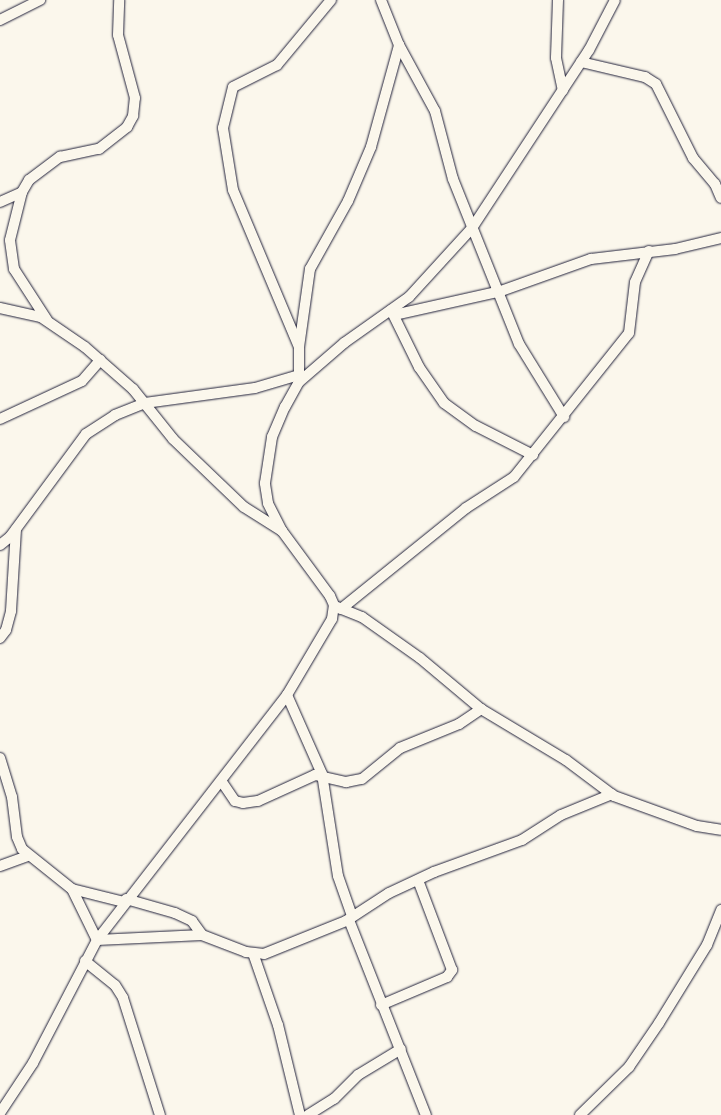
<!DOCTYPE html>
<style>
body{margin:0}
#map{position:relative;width:721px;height:1115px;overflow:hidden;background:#fbf7ec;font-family:Caveat,sans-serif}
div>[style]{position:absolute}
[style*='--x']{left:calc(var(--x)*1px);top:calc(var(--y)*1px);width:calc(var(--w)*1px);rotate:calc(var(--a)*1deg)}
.roads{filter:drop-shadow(0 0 1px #22223b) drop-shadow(0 0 1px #22223b)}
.minor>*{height:10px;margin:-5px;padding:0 5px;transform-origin:5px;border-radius:5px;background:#fbf7ec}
span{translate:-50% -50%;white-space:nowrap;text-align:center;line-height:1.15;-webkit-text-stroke:3px #fbf7ec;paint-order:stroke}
</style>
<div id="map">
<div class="roads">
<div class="minor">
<i style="--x:381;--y:0;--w:48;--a:68.2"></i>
<i style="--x:399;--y:45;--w:75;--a:61.4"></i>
<i style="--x:435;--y:111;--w:70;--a:75.2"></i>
<i style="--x:453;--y:179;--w:178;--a:68.2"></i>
<i style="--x:519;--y:344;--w:86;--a:58.3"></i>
<i style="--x:558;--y:0;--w:58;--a:92"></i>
<i style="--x:556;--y:58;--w:33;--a:78"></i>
<i style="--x:0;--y:20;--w:45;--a:-26.6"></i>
<i style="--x:581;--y:62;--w:66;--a:13.2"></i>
<i style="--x:645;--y:77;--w:13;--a:32"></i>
<i style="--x:656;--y:84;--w:83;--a:63.4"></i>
<i style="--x:693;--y:158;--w:34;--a:50"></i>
<i style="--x:715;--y:184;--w:15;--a:67"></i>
<i style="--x:0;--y:202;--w:24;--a:-24"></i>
<i style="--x:0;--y:308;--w:42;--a:12.4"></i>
<i style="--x:41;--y:317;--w:53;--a:34.3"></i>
<i style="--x:85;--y:347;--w:64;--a:41.2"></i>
<i style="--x:133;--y:389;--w:64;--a:51.3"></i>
<i style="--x:173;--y:439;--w:98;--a:43.8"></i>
<i style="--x:244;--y:507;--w:45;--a:32.3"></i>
<i style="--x:391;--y:310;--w:64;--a:63.8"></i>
<i style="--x:419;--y:367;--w:44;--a:55.2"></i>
<i style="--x:444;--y:403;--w:39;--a:36"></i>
<i style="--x:476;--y:426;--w:64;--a:27"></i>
<i style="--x:394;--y:315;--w:110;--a:-12.6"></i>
<i style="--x:501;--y:291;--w:96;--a:-19.6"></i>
<i style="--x:591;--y:259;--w:85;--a:-6.8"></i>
<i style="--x:675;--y:249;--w:47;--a:-13.4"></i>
<i style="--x:47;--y:320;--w:61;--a:-122.9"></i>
<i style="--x:14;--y:269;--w:29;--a:-98"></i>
<i style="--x:10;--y:240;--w:49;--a:-76"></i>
<i style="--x:22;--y:192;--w:14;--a:-60"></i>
<i style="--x:29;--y:180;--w:39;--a:-37"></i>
<i style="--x:60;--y:157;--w:40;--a:-12"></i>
<i style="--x:99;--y:149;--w:36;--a:-38"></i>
<i style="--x:127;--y:127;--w:13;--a:-61"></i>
<i style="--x:133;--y:116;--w:18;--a:-84"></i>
<i style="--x:135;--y:98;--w:65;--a:-105.1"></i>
<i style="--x:118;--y:35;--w:35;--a:-88"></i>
<i style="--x:299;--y:347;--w:170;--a:-112.8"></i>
<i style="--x:233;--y:190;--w:63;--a:-99.2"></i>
<i style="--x:223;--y:128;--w:42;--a:-76.3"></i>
<i style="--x:233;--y:87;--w:49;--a:-26.6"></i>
<i style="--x:277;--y:65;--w:85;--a:-50.3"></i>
<i style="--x:299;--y:380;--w:33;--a:-90"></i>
<i style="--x:299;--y:347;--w:79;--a:-82"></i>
<i style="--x:310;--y:269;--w:78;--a:-60.8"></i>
<i style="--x:348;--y:201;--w:59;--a:-66.9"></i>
<i style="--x:371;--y:147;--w:106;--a:-74.6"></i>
<i style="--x:0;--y:419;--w:90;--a:-24.9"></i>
<i style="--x:82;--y:381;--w:28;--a:-49"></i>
<i style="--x:0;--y:545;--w:13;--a:-39"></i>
<i style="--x:10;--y:537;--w:128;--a:-53.6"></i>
<i style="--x:86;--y:434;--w:35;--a:-33"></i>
<i style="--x:115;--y:415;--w:32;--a:-22"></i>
<i style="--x:145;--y:403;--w:111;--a:-7.8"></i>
<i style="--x:255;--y:388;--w:46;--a:-16.5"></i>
<i style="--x:337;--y:607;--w:27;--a:22"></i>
<i style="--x:362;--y:617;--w:71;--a:35.3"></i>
<i style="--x:420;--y:658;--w:80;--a:39.9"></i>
<i style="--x:481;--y:709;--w:99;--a:31"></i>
<i style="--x:566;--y:760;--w:60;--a:36.9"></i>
<i style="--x:614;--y:796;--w:88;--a:19.9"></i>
<i style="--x:697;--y:826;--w:24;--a:9"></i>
<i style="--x:341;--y:609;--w:161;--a:-38.9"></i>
<i style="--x:466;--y:508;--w:57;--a:-32.9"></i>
<i style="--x:514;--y:477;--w:184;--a:-51.4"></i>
<i style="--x:629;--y:333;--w:51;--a:-83.3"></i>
<i style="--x:635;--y:282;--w:34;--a:-66"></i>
<i style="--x:0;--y:638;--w:10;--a:-53"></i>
<i style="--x:6;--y:630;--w:20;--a:-75"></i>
<i style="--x:11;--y:611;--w:82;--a:-86.5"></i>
<i style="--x:287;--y:695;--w:86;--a:66.1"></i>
<i style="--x:322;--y:774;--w:103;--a:81.1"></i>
<i style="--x:338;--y:876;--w:42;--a:70.7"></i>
<i style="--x:0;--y:758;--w:41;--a:72.9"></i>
<i style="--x:12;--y:797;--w:40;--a:82.9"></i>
<i style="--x:17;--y:837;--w:13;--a:67"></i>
<i style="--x:22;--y:849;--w:64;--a:38.7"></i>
<i style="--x:72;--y:889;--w:54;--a:14"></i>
<i style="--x:222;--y:782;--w:23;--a:56"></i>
<i style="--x:235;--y:801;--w:8;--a:14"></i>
<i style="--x:243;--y:803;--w:15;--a:-8"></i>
<i style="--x:258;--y:801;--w:63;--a:-24.5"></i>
<i style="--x:315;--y:775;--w:32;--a:13"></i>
<i style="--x:346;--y:782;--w:16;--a:-11"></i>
<i style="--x:362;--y:779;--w:49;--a:-39.2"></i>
<i style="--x:400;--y:748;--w:64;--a:-22.1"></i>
<i style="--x:459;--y:724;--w:27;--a:-34"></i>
<i style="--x:0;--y:866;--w:30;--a:-20"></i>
<i style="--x:72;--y:889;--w:57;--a:63.9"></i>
<i style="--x:97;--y:940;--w:105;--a:-2.7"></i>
<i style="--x:202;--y:935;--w:47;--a:21.1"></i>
<i style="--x:246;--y:952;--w:18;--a:6"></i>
<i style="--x:264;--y:954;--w:88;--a:-21.9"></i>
<i style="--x:346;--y:921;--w:51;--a:-33.1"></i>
<i style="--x:389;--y:893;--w:50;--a:-25"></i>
<i style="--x:434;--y:872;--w:94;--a:-20"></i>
<i style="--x:522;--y:840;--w:46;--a:-32.7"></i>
<i style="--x:561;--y:815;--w:55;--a:-22.4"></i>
<i style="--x:126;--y:899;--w:51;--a:15.9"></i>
<i style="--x:175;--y:913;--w:19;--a:25"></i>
<i style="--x:192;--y:921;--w:17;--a:54"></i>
<i style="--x:349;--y:920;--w:210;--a:68.5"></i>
<i style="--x:253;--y:953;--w:76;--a:70.9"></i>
<i style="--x:278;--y:1025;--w:93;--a:76.3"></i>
<i style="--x:85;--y:961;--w:38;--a:39"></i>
<i style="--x:115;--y:985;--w:15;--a:58"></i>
<i style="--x:123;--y:998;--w:123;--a:72.5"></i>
<i style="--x:381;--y:1005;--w:72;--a:-23"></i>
<i style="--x:447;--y:977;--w:9;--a:-54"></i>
<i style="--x:452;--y:970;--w:96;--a:-110.7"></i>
<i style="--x:0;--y:1113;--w:60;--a:-56.6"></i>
<i style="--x:33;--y:1063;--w:139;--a:-62.5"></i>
<i style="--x:97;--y:940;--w:310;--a:-52.2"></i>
<i style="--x:287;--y:695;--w:88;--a:-59.4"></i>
<i style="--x:332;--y:619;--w:14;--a:-82"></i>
<i style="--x:334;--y:605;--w:10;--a:-114"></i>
<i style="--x:330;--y:596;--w:81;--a:-126.4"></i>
<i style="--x:282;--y:531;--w:31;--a:-117"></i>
<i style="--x:268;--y:503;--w:20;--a:-99"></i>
<i style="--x:265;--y:483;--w:47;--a:-81.3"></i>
<i style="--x:272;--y:437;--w:33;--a:-67"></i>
<i style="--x:285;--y:407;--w:29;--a:-61"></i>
<i style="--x:299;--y:382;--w:60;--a:-40.9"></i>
<i style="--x:344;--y:343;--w:80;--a:-35.3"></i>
<i style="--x:409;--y:297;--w:93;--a:-47.6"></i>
<i style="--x:472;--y:228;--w:213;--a:-56.7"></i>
<i style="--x:589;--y:50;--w:56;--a:-62.5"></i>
<i style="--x:308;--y:1115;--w:31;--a:-32"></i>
<i style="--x:334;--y:1099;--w:34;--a:-45"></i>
<i style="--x:358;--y:1075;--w:50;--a:-31.2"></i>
<i style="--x:580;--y:1115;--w:69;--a:-44.4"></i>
<i style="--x:629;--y:1067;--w:53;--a:-55.7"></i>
<i style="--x:659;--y:1023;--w:92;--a:-58.4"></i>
<i style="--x:707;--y:945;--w:38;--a:-68"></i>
</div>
</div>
</div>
